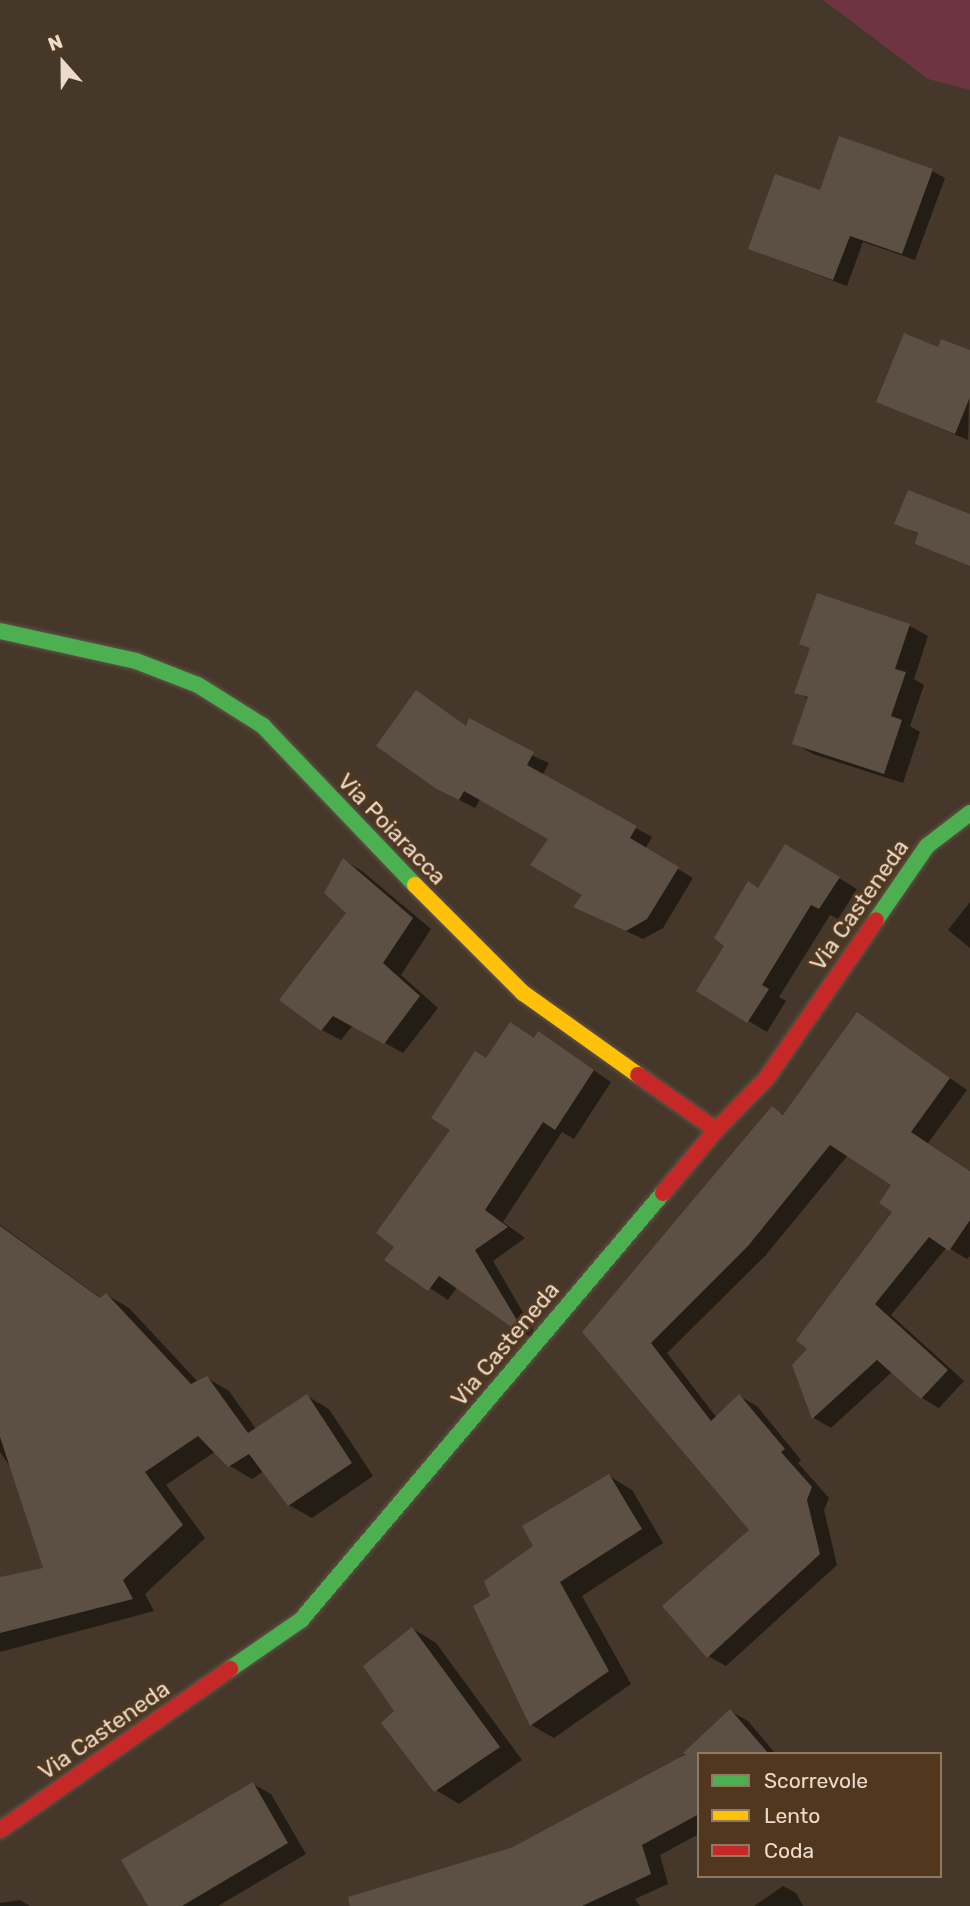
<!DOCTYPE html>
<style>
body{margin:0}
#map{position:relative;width:970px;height:1906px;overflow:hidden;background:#453729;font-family:Rubik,sans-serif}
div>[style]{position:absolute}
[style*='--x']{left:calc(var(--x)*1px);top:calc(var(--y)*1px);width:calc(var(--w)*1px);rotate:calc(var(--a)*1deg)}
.green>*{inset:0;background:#6e3442}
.shadow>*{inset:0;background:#0007}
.building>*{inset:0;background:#5c5044}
.roads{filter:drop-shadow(0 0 2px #5f5447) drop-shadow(0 0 2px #5f5447)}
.fast>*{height:16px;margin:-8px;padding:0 8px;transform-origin:8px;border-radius:8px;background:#4caf50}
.slow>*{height:16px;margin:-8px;padding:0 8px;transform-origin:8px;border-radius:8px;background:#ffc107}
.jam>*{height:16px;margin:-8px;padding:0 8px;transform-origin:8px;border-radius:8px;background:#c62828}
span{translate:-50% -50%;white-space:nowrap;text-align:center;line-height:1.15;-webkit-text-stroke:6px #51371d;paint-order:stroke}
.street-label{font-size:23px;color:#ecdbcc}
.legend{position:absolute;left:697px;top:1752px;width:245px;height:126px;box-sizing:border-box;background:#51371d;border:2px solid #8f7963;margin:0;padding:9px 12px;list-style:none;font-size:21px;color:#ecdbcc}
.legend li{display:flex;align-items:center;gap:14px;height:35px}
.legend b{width:35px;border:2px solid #8f7963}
.north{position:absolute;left:28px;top:28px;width:70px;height:70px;-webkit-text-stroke:5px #51371d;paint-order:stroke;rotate:339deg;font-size:19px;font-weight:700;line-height:28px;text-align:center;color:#ecdbcc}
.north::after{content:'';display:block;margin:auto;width:24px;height:32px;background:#ecdbcc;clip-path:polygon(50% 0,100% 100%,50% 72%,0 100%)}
</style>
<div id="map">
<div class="green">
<i style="clip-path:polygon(823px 0,970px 0,970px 90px,928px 79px)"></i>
</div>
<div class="shadow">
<i style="clip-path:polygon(932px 171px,945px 178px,915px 260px,863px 242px,847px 286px,750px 249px,821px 192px)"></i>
<i style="clip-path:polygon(970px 363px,968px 440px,878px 402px)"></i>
<i style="clip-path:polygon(970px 516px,970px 566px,917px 543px,920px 535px,896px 523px)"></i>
<i style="clip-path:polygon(818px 595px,910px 626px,928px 636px,914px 679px,924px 685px,910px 726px,920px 732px,903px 783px,813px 754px,794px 743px,809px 699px,797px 692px,812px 649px,801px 643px)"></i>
<i style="clip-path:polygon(467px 727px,549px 763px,542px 776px,652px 837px,645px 849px,693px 878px,663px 928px,643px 939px,592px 915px,585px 895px,550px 839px,481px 798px,475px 808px,453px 797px)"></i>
<i style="clip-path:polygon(786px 846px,857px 889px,838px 919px,830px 915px,779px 997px,786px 1001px,767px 1032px,699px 991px)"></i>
<i style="clip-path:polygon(344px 860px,362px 871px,431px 929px,401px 975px,438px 1008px,403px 1053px,353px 1025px,341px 1040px,322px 1030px,348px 913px)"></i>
<i style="clip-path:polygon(970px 902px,970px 948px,948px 930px)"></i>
<i style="clip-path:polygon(874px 1025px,967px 1090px,928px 1143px,970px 1171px,970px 1256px,967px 1259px,947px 1247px,891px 1315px,964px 1381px,939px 1408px,922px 1398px,893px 1371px,831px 1428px,814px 1418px,794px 1365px,810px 1349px,894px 1211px,893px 1184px,848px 1155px,765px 1256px,667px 1353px,717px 1418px,739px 1396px,757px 1406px,801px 1460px,798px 1463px,829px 1498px,824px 1510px,837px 1565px,726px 1666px,708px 1656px,751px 1530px,584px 1332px,772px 1108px,785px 1115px)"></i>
<i style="clip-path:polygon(539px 1033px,611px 1082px,574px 1139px,562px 1132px,503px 1222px,525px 1238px,493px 1261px,538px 1338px,536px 1341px,457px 1287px,448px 1300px,387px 1260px,397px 1246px,487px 1059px,535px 1039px)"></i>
<i style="clip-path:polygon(0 1225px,102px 1299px,107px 1295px,129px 1308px,198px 1382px,207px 1378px,229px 1391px,256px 1429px,307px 1396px,329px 1409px,373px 1476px,312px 1518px,289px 1505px,264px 1471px,252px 1479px,230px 1466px,216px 1451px,166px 1485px,205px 1538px,145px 1594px,154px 1611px,0 1652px,0 1579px,45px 1569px,12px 1469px,0 1452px)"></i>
<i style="clip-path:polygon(609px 1476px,632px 1490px,663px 1543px,582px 1596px,631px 1684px,554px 1738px,531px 1725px,493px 1597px,536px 1547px)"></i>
<i style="clip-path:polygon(413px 1629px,436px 1643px,522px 1760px,459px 1804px,436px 1790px,397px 1711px)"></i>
<i style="clip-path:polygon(730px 1711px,748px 1721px,776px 1754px,699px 1754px,699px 1834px,660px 1855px,668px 1884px,635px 1899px,640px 1906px,396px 1906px,513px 1849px,676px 1761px)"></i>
<i style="clip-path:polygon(253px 1784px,271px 1794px,306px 1854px,218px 1906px,150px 1906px)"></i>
<i style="clip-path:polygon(783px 1886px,796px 1893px,803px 1906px,754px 1906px)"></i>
<i style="clip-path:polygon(20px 1900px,30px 1906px,0 1906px,0 1903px)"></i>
</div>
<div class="building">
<i style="clip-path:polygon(839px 136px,933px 169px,902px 254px,850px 236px,833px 280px,748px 249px,775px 174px,820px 190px)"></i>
<i style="clip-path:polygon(904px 333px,938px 347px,941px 339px,970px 350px,970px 397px,955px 434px,876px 402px)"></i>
<i style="clip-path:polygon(908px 490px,970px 514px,970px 566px,915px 544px,918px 533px,894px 524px)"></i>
<i style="clip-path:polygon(817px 593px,910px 624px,895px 669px,906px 672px,891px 716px,902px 720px,884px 774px,792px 744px,808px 697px,794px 693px,810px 648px,799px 644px)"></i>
<i style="clip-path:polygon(416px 690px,466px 726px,469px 718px,534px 752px,527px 765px,637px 826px,630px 838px,679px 867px,647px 919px,626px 931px,573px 907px,582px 895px,530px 865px,548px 839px,464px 791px,459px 800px,435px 788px,376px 746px)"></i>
<i style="clip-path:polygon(785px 844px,840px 877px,819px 909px,811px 905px,762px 985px,769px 989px,747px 1023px,696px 991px,724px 946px,714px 938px,748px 881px,758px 888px)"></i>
<i style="clip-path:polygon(343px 858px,413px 918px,383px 963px,420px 996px,384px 1044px,333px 1016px,321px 1031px,279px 1000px,346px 913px,324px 893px)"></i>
<i style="clip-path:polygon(857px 1012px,950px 1078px,911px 1132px,970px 1171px,970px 1220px,949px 1251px,929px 1237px,875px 1304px,948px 1370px,921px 1399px,877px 1360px,812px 1419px,792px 1365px,807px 1349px,796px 1340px,892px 1212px,879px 1203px,891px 1185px,830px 1145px,748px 1246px,651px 1343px,711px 1421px,739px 1394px,785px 1449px,781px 1452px,812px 1487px,807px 1500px,820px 1554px,707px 1658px,662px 1606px,749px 1530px,582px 1332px,772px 1106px,783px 1115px)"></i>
<i style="clip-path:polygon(510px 1022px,534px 1038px,538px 1031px,594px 1070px,555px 1130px,543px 1122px,485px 1210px,508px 1227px,475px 1250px,521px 1327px,517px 1331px,439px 1276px,428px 1291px,384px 1260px,394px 1247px,376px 1233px,450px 1130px,431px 1118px,475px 1051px,486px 1058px)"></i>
<i style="clip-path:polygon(0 1226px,100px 1298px,106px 1293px,191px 1384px,207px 1376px,248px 1433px,307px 1394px,352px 1463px,288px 1506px,249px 1454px,228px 1467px,198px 1436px,145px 1472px,183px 1525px,123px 1580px,133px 1599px,0 1633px,0 1577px,43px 1568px,0 1437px)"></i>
<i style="clip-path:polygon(609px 1474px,642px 1529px,560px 1582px,609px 1671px,530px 1726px,473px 1606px,490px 1596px,484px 1581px,533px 1546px,522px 1526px)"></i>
<i style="clip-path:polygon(412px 1627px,500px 1747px,434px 1792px,381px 1723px,394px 1711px,363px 1666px)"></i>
<i style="clip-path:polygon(730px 1709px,769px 1754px,699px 1754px,699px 1814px,642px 1845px,651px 1874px,582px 1906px,350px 1906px,348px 1897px,513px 1847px,686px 1754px,682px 1754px)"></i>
<i style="clip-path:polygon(253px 1782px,288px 1843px,182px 1906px,148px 1906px,121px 1860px)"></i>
</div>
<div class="roads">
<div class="fast">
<i style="--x:0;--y:631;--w:139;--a:12.4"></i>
<i style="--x:136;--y:661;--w:66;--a:21.2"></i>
<i style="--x:198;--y:685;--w:77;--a:32.2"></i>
<i style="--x:263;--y:726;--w:220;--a:46.3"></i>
<i style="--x:876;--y:920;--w:90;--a:-55.4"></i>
<i style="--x:927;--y:846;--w:54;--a:-37.5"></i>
<i style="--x:230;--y:1669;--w:86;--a:-34.6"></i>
<i style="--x:301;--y:1620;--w:560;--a:-49.71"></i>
</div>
<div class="slow">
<i style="--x:415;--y:885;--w:153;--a:45"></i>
<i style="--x:523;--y:993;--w:141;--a:35.5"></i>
</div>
<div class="jam">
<i style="--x:638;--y:1075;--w:95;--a:35.2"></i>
<i style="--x:663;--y:1193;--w:82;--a:-49.9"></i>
<i style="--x:716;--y:1130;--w:71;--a:-45.6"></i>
<i style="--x:766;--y:1079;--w:193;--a:-55.3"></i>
<i style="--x:0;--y:1830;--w:281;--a:-35"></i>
</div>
</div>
<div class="street-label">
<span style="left:392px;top:829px;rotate:46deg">Via Poiaracca</span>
<span style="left:859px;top:905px;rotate:-55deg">Via Casteneda</span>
<span style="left:505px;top:1344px;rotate:-50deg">Via Casteneda</span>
<span style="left:104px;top:1730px;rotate:-35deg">Via Casteneda</span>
</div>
<ul class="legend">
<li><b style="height:9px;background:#4caf50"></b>Scorrevole</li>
<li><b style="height:9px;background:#ffc107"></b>Lento</li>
<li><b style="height:9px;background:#c62828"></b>Coda</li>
</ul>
<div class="north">N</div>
</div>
